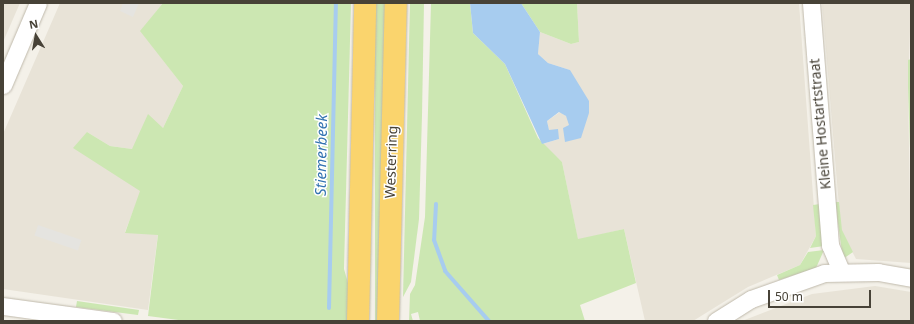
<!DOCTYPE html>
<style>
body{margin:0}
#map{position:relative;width:914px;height:324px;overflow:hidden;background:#f4f1e9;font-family:"Noto Sans",sans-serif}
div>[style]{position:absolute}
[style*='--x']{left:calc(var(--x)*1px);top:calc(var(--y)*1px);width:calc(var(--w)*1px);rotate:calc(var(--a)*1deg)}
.residential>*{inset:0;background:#e8e3d7}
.green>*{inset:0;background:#cce7b2;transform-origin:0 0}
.parking>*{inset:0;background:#e5e4e0;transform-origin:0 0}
.water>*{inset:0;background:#a7ccef}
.stream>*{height:4px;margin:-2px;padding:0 2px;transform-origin:2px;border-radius:2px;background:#a7ccef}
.roads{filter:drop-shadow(0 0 1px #bfb9ab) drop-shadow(0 0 1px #bfb9ab)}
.minor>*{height:17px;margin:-8.5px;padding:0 8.5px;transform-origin:8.5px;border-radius:8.5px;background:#fff}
.highway>*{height:22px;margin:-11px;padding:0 11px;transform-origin:11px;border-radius:11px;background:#fad46d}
span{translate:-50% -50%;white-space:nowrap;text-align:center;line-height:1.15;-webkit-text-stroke:3px #fff;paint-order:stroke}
.street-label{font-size:14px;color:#474237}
.water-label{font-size:15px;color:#3373b1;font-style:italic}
.frame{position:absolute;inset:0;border:4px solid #474237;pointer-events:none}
.north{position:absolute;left:16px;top:16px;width:40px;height:40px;-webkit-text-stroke:3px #fff;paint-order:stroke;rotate:349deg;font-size:11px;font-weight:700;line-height:16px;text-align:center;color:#474237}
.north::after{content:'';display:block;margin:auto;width:14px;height:18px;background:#474237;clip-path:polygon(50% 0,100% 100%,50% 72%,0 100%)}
.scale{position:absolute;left:768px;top:290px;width:103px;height:18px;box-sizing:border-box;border:2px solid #474237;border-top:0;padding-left:5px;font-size:12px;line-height:14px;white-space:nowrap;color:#474237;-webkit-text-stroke:3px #fff;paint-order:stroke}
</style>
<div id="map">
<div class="residential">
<i style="clip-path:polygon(3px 3px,20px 3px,3px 42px)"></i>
<i style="clip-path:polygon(60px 3px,163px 3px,141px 31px,183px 86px,163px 128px,132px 149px,110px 146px,87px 132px,141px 191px,125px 232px,158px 234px,148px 310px,3px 289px,3px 134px)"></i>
<i style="clip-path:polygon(577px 3px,799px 3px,816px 236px,800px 265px,748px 287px,693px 321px,645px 321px,624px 229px,578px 240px,562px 162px,542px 144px,559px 139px,549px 131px,547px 121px,560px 112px,566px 116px,580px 138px,570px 70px,548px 63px,538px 54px,540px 32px,571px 44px,579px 42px)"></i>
<i style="clip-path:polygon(822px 3px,911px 3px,908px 88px,911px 263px,856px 259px,841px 230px)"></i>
<i style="clip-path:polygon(875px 286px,911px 292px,911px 321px,742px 321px,812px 294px)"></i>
</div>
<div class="green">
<i style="clip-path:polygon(163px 3px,351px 3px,344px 269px,350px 290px,350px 321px,186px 321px,148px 316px,158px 235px,125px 233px,140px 191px,73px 148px,87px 132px,110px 146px,132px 149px,148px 114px,163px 128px,183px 86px,140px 31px)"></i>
<i style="left:375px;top:3px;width:13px;height:318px"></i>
<i style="clip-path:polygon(410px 3px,424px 3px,422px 115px,419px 219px,411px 282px,403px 297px)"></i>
<i style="clip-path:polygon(431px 3px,470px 3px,473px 33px,505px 64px,538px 138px,562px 162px,578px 239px,624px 229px,636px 283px,580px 305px,585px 321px,420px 321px,418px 312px,411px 314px,413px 321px,409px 321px,410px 294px,415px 285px,425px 217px)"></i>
<i style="clip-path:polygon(521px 3px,577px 3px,579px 42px,571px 44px,540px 32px)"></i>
<i style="clip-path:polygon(911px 59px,911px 178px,908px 88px,908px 60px)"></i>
<i style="clip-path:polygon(835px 202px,839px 202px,842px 230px,853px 252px,843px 259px)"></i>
<i style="clip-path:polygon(820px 204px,824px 246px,810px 248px,816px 236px,813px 205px)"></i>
<i style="clip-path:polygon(824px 250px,816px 268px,779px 280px,777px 275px,800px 265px,808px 252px)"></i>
<i style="clip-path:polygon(77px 301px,139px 310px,138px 315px,76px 307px)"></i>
</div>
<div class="parking">
<i style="clip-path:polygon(123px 3px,139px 3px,133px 17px,120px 11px)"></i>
<i style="left:38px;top:225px;width:46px;height:11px;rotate:19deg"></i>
</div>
<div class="water">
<i style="clip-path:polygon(470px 3px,521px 3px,540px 32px,538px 54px,548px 63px,570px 70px,589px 101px,589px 113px,581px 138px,565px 142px,563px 128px,569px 125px,566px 116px,559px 112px,547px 121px,549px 130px,558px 129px,559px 139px,542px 144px,505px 64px,473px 33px)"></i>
</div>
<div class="stream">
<i style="--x:436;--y:204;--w:36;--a:93"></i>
<i style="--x:434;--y:240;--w:33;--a:70"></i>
<i style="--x:445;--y:271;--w:67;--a:48.7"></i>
<i style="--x:329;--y:308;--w:305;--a:-88.7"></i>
</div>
<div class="roads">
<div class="minor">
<i style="--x:811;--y:3;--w:243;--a:85.5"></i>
<i style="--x:830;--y:245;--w:28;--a:67"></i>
<i style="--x:3;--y:85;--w:89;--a:-66.9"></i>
<i style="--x:3;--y:306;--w:111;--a:7.8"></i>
<i style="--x:716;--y:321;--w:41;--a:-32.2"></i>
<i style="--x:751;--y:299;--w:77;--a:-19.6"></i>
<i style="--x:824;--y:273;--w:54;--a:-1.1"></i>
<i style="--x:878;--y:272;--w:34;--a:10"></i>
</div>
<div class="highway">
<i style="--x:358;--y:321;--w:318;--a:-88.7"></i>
<i style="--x:388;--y:321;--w:318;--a:-88.6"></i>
</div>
</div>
<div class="street-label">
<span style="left:820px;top:124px;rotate:-95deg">Kleine Hostartstraat</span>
<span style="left:391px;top:162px;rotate:-88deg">Westerring</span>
</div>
<div class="water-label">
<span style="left:321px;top:155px;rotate:-89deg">Stiemerbeek</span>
</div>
<div class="frame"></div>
<div class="north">N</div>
<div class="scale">50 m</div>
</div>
